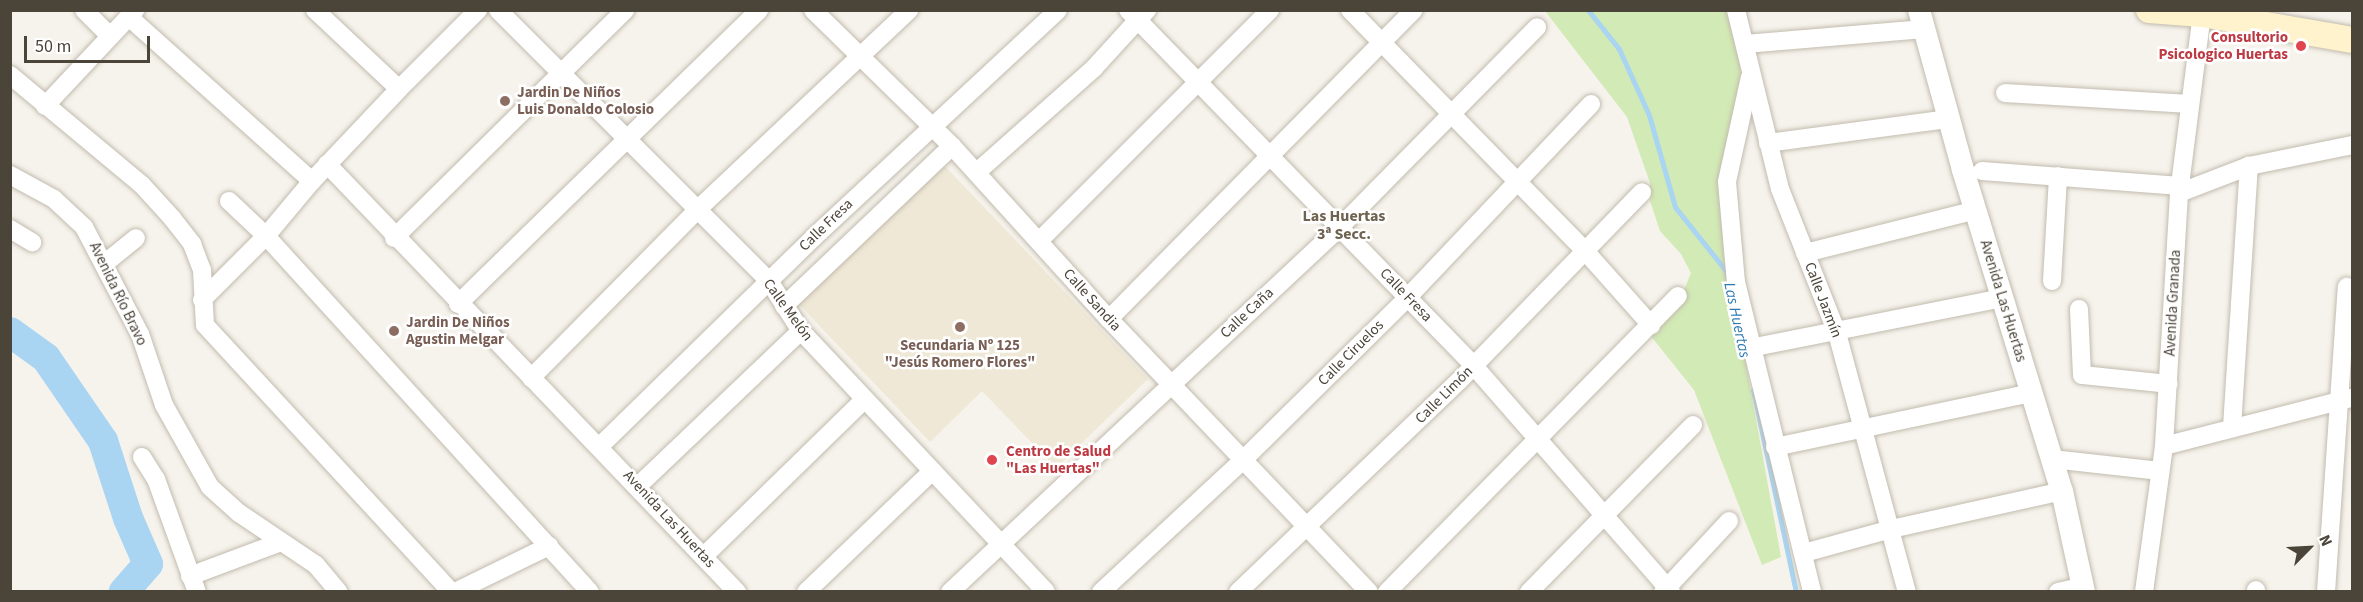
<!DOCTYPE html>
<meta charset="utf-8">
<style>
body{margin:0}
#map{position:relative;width:2363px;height:602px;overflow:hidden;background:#f6f3ec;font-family:"Source Sans 3",sans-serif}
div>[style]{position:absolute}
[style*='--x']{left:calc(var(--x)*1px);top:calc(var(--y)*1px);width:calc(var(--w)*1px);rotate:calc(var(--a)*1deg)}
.education>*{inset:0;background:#efe8d6}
.green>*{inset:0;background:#d2eab5}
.stream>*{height:5px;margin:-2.5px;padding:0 2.5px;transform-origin:2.5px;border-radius:2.5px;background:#a9d4f2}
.river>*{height:30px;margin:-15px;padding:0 15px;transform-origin:15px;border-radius:15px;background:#a9d4f2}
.roads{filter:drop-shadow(0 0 2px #c2bbae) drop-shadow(0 0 2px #c2bbae)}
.minor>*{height:18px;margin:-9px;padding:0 9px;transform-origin:9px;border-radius:9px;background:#fff}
.tertiary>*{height:22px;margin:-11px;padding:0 11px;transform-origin:11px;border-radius:11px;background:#fff}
.secondary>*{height:26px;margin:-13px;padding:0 13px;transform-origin:13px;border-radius:13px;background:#fff3cd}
.dots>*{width:16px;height:16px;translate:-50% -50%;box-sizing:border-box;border:3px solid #fff;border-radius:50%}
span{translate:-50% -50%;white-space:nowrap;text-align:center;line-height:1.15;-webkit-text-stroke:5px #fff;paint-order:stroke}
.health-label{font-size:15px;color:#be3a42;font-weight:700}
.right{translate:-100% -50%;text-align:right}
.left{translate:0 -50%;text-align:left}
.education-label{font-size:15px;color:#785e54;font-weight:700}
.street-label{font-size:15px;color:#4b4439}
.neighbourhood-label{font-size:16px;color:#6e6250;font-weight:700}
.water-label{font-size:16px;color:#2e7ab2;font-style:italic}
.frame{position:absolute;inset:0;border:12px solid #4b4439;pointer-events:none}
.north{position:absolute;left:2279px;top:518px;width:60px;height:60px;-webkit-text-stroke:4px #fff;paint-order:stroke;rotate:66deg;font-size:16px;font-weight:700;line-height:24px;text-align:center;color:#4b4439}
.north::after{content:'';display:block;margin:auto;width:21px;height:27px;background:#4b4439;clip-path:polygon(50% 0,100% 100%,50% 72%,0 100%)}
.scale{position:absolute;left:24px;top:36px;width:126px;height:27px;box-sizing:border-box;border:3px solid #4b4439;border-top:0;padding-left:8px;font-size:18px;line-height:21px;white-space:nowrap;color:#4b4439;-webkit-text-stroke:4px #fff;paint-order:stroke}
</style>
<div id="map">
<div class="education">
<i style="clip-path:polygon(939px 160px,1148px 379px,1056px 468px,982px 391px,930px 442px,794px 299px)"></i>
</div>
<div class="green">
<i style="clip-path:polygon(1545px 11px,1730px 11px,1746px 74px,1726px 254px,1781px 557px,1762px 565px,1694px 390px,1650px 335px,1681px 297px,1691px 273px,1681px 254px,1660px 231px,1650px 201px,1650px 183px,1627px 117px)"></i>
</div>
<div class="stream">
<i style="--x:1588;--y:10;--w:50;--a:51.5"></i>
<i style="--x:1619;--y:49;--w:72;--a:65.6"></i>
<i style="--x:1649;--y:115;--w:96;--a:74.2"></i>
<i style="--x:1675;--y:207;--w:82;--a:51.4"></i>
<i style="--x:1726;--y:271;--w:8;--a:76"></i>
<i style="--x:1753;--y:390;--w:207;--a:78"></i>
</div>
<div class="river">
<i style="--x:10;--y:332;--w:44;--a:35.8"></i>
<i style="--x:46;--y:358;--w:101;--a:55.5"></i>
<i style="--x:103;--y:441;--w:81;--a:72"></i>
<i style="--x:128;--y:518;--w:50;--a:66.5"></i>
<i style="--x:148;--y:564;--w:37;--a:131"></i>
</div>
<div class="roads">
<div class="minor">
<i style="--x:84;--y:10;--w:35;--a:45"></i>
<i style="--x:315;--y:10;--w:115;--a:43.2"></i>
<i style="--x:498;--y:10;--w:383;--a:45"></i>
<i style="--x:769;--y:281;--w:59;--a:57.4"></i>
<i style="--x:801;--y:331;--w:358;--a:46.8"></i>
<i style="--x:813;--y:10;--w:194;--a:44.4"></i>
<i style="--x:952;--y:146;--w:234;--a:47.8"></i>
<i style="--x:1109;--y:319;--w:377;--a:46.4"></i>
<i style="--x:1128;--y:10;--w:496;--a:45.8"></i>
<i style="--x:1474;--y:366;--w:300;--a:48.9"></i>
<i style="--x:1350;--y:10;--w:338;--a:45.7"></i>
<i style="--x:1586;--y:252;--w:98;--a:48.3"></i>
<i style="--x:1736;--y:10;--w:184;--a:76.2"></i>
<i style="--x:1780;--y:189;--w:155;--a:68.4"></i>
<i style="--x:1837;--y:333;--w:268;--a:74.9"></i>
<i style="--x:129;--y:17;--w:246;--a:41.9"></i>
<i style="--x:1745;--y:44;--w:180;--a:-4.8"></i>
<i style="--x:10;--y:75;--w:172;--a:39.8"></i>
<i style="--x:142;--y:185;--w:45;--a:47.7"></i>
<i style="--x:172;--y:218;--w:33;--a:52"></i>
<i style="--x:192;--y:244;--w:28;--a:69"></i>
<i style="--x:202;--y:270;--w:55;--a:86.9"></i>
<i style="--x:205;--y:325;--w:363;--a:47.3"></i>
<i style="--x:1750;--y:77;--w:107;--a:102.4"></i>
<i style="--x:1727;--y:182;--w:100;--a:84.9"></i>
<i style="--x:1736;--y:282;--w:319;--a:76.2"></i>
<i style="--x:2005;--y:93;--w:185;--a:3.4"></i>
<i style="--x:45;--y:106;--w:132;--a:-46.8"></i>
<i style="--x:1768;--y:143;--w:183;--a:-7.6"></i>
<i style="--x:327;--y:164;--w:593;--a:46.23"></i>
<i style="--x:1982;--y:171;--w:199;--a:4.3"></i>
<i style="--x:977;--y:172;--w:157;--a:-41.6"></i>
<i style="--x:1094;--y:68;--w:79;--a:-47.6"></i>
<i style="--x:10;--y:175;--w:50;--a:28.6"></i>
<i style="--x:54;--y:199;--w:41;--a:43"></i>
<i style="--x:84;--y:227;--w:121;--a:62.4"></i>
<i style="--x:140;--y:334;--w:75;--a:71.3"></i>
<i style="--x:164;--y:405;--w:94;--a:60.7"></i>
<i style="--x:210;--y:487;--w:39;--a:42"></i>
<i style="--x:239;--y:513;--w:93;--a:34"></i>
<i style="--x:316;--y:565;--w:35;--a:50"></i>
<i style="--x:2179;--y:193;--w:75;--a:-21.1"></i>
<i style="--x:2249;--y:166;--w:105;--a:-11.5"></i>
<i style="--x:229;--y:201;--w:51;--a:43.4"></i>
<i style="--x:266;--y:236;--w:481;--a:47.7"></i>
<i style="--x:10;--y:229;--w:26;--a:31"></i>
<i style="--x:394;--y:238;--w:325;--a:-44.6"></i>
<i style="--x:1039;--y:241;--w:327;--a:-45"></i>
<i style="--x:1805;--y:253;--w:176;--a:-14.1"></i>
<i style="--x:104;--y:264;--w:41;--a:-39.1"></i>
<i style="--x:2052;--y:281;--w:105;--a:-86.7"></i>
<i style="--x:202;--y:300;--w:91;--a:-45"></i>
<i style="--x:266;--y:236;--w:72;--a:-50.1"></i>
<i style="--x:312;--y:181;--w:127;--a:-46.6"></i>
<i style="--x:399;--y:89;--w:112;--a:-45"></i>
<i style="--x:458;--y:304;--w:421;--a:-44.3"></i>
<i style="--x:784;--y:306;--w:232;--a:-43.6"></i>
<i style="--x:2079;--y:309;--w:66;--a:87.4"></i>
<i style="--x:2082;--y:375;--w:87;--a:5.9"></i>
<i style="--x:1109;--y:319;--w:434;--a:-45.4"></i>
<i style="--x:1750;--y:348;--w:258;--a:-11.2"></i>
<i style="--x:531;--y:378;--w:235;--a:-45.3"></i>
<i style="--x:696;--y:211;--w:293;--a:-43.3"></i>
<i style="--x:2232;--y:427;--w:262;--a:-86.3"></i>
<i style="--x:600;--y:446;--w:299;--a:-44.3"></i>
<i style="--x:814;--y:237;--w:333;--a:-42.9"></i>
<i style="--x:2164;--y:446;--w:193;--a:-14.4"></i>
<i style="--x:1775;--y:447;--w:263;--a:-11.9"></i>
<i style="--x:142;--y:457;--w:26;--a:58"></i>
<i style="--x:156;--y:479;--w:120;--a:70.1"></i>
<i style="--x:2052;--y:459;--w:109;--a:6.3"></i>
<i style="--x:638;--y:486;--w:225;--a:-43.6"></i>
<i style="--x:1804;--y:553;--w:90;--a:-15.4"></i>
<i style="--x:1891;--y:529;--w:175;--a:-12.5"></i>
<i style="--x:704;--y:556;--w:223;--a:-44.3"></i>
<i style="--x:190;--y:576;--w:97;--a:-20.5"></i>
<i style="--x:455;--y:592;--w:105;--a:-26.1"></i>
<i style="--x:806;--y:592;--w:175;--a:-43.8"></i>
<i style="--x:950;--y:592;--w:533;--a:-43.1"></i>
<i style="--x:1339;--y:228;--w:282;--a:-45.4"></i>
<i style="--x:1101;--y:592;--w:195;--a:-42.9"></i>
<i style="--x:1244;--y:459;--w:231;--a:-44.6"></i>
<i style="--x:1408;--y:297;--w:266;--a:-46.5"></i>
<i style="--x:1238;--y:592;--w:306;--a:-43.7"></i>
<i style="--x:1459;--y:381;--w:263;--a:-45.9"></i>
<i style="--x:1387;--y:592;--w:415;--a:-45.5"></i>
<i style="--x:1529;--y:592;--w:234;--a:-45.5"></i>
<i style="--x:1663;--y:592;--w:97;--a:-47.1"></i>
<i style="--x:2058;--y:592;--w:26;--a:-13"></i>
<i style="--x:2144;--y:592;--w:147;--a:-82.2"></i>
<i style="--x:2164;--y:446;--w:253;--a:-86.6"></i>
<i style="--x:2179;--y:193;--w:180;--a:-82.7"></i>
<i style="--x:2256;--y:592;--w:2;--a:-90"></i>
<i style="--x:2326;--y:592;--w:306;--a:-86.1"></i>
</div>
<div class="tertiary">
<i style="--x:1919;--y:10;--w:166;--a:74.6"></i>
<i style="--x:1963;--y:170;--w:336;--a:72.9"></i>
<i style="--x:2062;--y:491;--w:103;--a:77.7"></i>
</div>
<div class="secondary">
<i style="--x:2149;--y:10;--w:53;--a:4.3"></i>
<i style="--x:2202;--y:14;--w:152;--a:9.8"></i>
</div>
</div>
<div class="dots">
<i style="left:2301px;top:46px;background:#e0444e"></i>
<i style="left:505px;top:101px;background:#8d6e63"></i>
<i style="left:960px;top:327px;background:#8d6e63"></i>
<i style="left:394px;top:331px;background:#8d6e63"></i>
<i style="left:992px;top:460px;background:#e0444e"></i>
</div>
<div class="health-label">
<span class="right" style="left:2288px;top:46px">Consultorio<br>Psicologico Huertas</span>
<span class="left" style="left:1006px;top:460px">Centro de Salud<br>"Las Huertas"</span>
</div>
<div class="education-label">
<span class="left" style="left:517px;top:101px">Jardin De Niños<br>Luis Donaldo Colosio</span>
<span class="left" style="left:406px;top:331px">Jardin De Niños<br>Agustin Melgar</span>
<span style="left:960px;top:354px">Secundaria Nº 125<br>"Jesús Romero Flores"</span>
</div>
<div class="street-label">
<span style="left:826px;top:225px;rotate:-44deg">Calle Fresa</span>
<span style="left:118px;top:294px;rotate:64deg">Avenida Río Bravo</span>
<span style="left:1406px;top:295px;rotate:46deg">Calle Fresa</span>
<span style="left:1092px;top:300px;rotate:48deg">Calle Sandia</span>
<span style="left:1823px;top:300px;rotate:69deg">Calle Jazmín</span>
<span style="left:2003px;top:301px;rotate:73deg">Avenida Las Huertas</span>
<span style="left:2173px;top:303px;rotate:-87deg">Avenida Granada</span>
<span style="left:788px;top:310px;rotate:54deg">Calle Melón</span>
<span style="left:1247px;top:313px;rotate:-43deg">Calle Caña</span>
<span style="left:1351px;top:353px;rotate:-45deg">Calle Ciruelos</span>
<span style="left:1444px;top:395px;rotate:-45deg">Calle Limón</span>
<span style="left:669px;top:519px;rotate:47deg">Avenida Las Huertas</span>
</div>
<div class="neighbourhood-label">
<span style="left:1344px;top:225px">Las Huertas<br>3ª Secc.</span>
</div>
<div class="water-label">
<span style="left:1737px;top:320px;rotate:78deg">Las Huertas</span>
</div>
<div class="frame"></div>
<div class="north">N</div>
<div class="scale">50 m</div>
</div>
